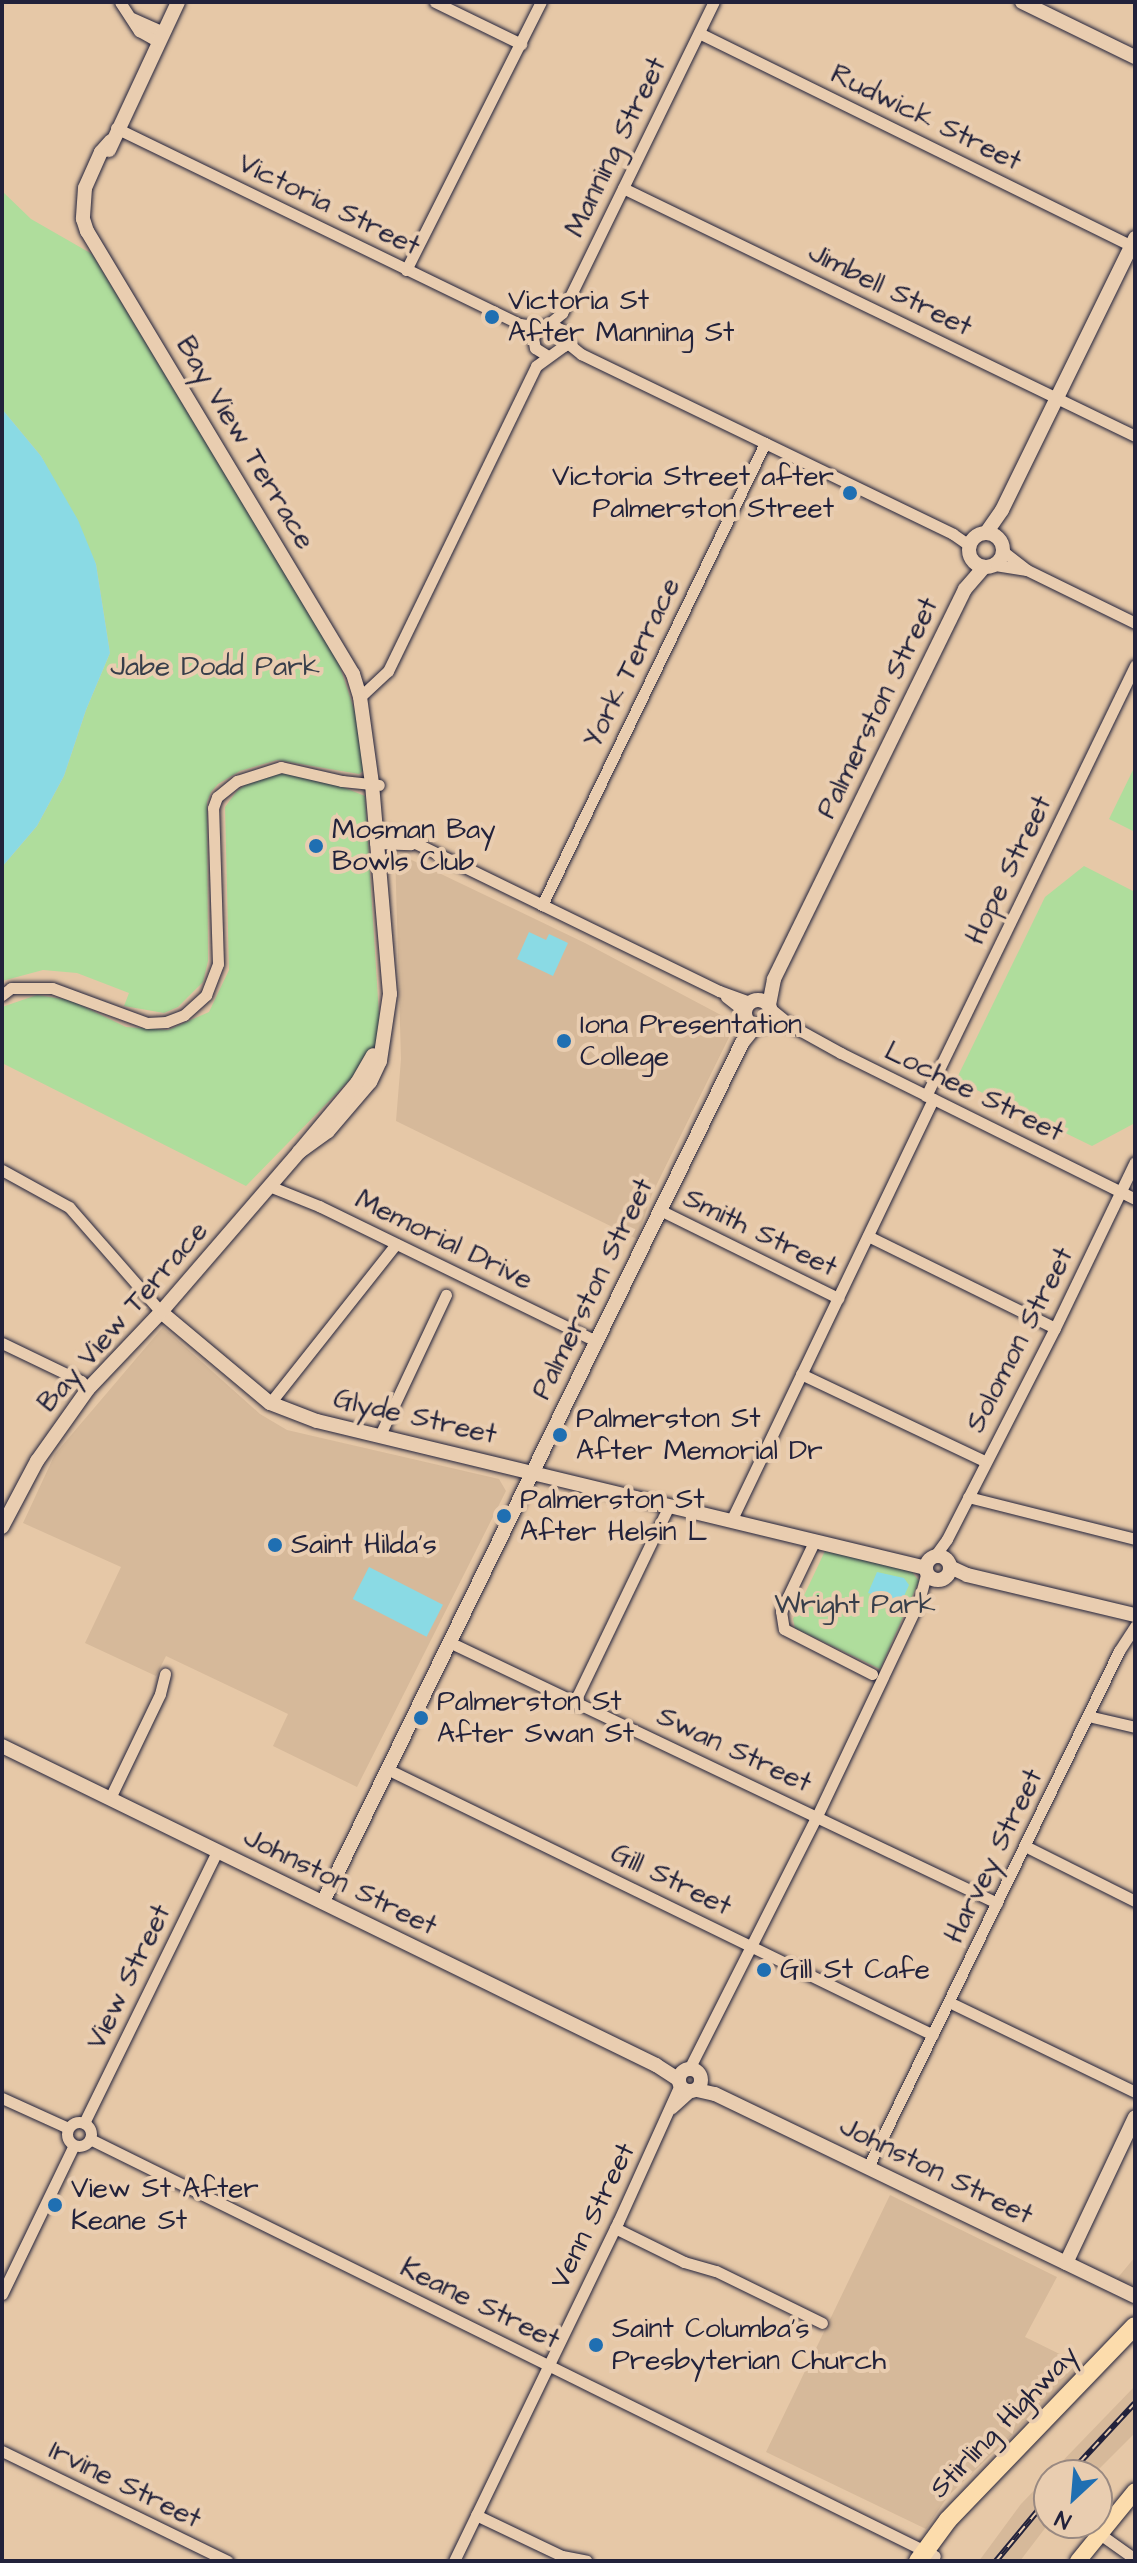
<!DOCTYPE html>
<style>
body{margin:0}
#map{position:relative;width:1137px;height:2563px;overflow:hidden;background:#e6c8a7;font-family:"Architects Daughter",sans-serif}
div>[style]{position:absolute}
[style*='--x']{left:calc(var(--x)*1px);top:calc(var(--y)*1px);width:calc(var(--w)*1px);rotate:calc(var(--a)*1deg)}
.built>*{inset:0;background:#d6b99a}
.green>*{inset:0;background:#afdd9c}
.water>*{inset:0;background:#8adae4;transform-origin:0 0}
.roads{filter:drop-shadow(0 0 2px #22223b) drop-shadow(0 0 2px #22223b)}
.minor>*{height:11px;margin:-5.5px;padding:0 5.5px;transform-origin:5.5px;border-radius:5.5px;background:#e9cdb0}
.minor>.ring{margin:-5.5px;padding:0;box-sizing:content-box;background:none;border:11px solid #e9cdb0;border-radius:50%}
.tertiary>*{height:14px;margin:-7px;padding:0 7px;transform-origin:7px;border-radius:7px;background:#e9cdb0}
.tertiary>.ring{margin:-7px;padding:0;box-sizing:content-box;background:none;border:14px solid #e9cdb0;border-radius:50%}
.primary>*{height:16px;margin:-8px;padding:0 8px;transform-origin:8px;border-radius:8px;background:#fcdcac}
.trunk>*{height:18px;margin:-9px;padding:0 9px;transform-origin:9px;border-radius:9px;background:#fcdcac}
.rail>*{height:6px;margin-top:-3px;transform-origin:0;background:repeating-linear-gradient(90deg,#e9cdb0 0 9px,#22223b 0 18px);box-sizing:border-box;border-block:2px solid #22223b}
.dots>*{width:22px;height:22px;translate:-50% -50%;box-sizing:border-box;border:4px solid #e9cdb0;border-radius:50%}
span{translate:-50% -50%;white-space:nowrap;text-align:center;line-height:1.15;-webkit-text-stroke:8px #e9cdb0;paint-order:stroke}
.street-label{font-size:28px;color:#22223b}
.poi-label{font-size:28px;color:#22223b}
.left{translate:0 -50%;text-align:left}
.right{translate:-100% -50%;text-align:right}
.park-label{font-size:28px;color:#373e4a}
.frame{position:absolute;inset:0;border:4px solid #22223b;pointer-events:none}
.north{position:absolute;left:1033px;top:2459px;width:80px;height:80px;box-sizing:border-box;background:#e9cdb0;border:2px solid #998981;border-radius:50%;rotate:206deg;font-size:22px;font-weight:700;line-height:32px;text-align:center;color:#22223b}
.north::after{content:'';display:block;margin:auto;width:28px;height:36px;background:#1f6fb2;clip-path:polygon(50% 0,100% 100%,50% 72%,0 100%)}
</style>
<div id="map">
<div class="built">
<i style="clip-path:polygon(395px 852px,585px 943px,736px 1023px,652px 1194px,637px 1239px,396px 1121px,401px 1059px)"></i>
<i style="clip-path:polygon(163px 1327px,260px 1414px,287px 1430px,499px 1479px,506px 1491px,357px 1787px,273px 1746px,288px 1714px,166px 1656px,156px 1676px,85px 1643px,121px 1567px,23px 1523px,55px 1454px)"></i>
<i style="clip-path:polygon(890px 2195px,1057px 2277px,1025px 2337px,1084px 2366px,948px 2496px,926px 2529px,766px 2452px)"></i>
<i style="clip-path:polygon(1135px 2257px,1135px 2285px,1115px 2281px)"></i>
<i style="clip-path:polygon(1135px 2386px,1135px 2433px,1093px 2475px,1049px 2475px)"></i>
<i style="clip-path:polygon(1049px 2475px,1049px 2523px,1020px 2561px,979px 2561px,1021px 2504px)"></i>
</div>
<div class="green">
<i style="clip-path:polygon(2px 191px,31px 219px,92px 254px,338px 661px,359px 724px,366px 769px,359px 774px,277px 760px,240px 771px,218px 784px,211px 792px,207px 802px,208px 961px,203px 982px,178px 1007px,164px 1013px,124px 1006px,129px 993px,77px 973px,43px 970px,2px 981px,2px 867px,37px 826px,64px 776px,86px 710px,110px 653px,96px 564px,41px 456px,2px 409px)"></i>
<i style="clip-path:polygon(1135px 766px,1135px 832px,1109px 819px)"></i>
<i style="clip-path:polygon(273px 773px,291px 774px,340px 786px,365px 796px,380px 1030px,371px 1058px,246px 1186px,2px 1063px,2px 1007px,37px 995px,70px 1000px,126px 1027px,168px 1030px,209px 1012px,229px 970px,225px 807px,237px 791px,253px 779px)"></i>
<i style="clip-path:polygon(1084px 866px,1135px 892px,1135px 1123px,1092px 1146px,956px 1080px,1045px 897px)"></i>
<i style="clip-path:polygon(825px 1551px,909px 1568px,919px 1581px,880px 1669px,795px 1628px,793px 1619px)"></i>
</div>
<div class="water">
<i style="clip-path:polygon(2px 409px,41px 456px,78px 520px,96px 564px,110px 653px,86px 710px,64px 776px,37px 826px,2px 867px)"></i>
<i style="clip-path:polygon(529px 932px,546px 940px,549px 934px,568px 943px,553px 976px,517px 959px)"></i>
<i style="left:369px;top:1567px;width:83px;height:36px;rotate:27deg"></i>
<i style="clip-path:polygon(877px 1572px,904px 1578px,909px 1585px,901px 1603px,868px 1593px)"></i>
</div>
<div class="roads">
<div class="minor">
<i style="--x:120;--y:2;--w:35;--a:57"></i>
<i style="--x:139;--y:31;--w:23;--a:29"></i>
<i style="--x:435;--y:2;--w:96;--a:26"></i>
<i style="--x:132;--y:18;--w:35;--a:24"></i>
<i style="--x:699;--y:33;--w:486;--a:26.2"></i>
<i style="--x:116;--y:128;--w:449;--a:25.9"></i>
<i style="--x:520;--y:324;--w:19;--a:9"></i>
<i style="--x:623;--y:188;--w:569;--a:25.84"></i>
<i style="--x:406;--y:270;--w:300;--a:-63.3"></i>
<i style="--x:550;--y:323;--w:16;--a:-40"></i>
<i style="--x:562;--y:313;--w:346;--a:-64"></i>
<i style="--x:565;--y:341;--w:21;--a:39"></i>
<i style="--x:581;--y:354;--w:413;--a:25.8"></i>
<i style="--x:953;--y:534;--w:21;--a:35"></i>
<i style="--x:1004;--y:552;--w:29;--a:38"></i>
<i style="--x:1027;--y:570;--w:120;--a:26.1"></i>
<i style="--x:995;--y:565;--w:32;--a:9"></i>
<i style="--x:360;--y:697;--w:38;--a:-43"></i>
<i style="--x:388;--y:671;--w:339;--a:-64.1"></i>
<i style="--x:536;--y:366;--w:34;--a:-36"></i>
<i style="--x:564;--y:346;--w:15;--a:-94"></i>
<i style="--x:563;--y:331;--w:15;--a:-148"></i>
<i style="--x:550;--y:323;--w:12;--a:160"></i>
<i style="--x:539;--y:327;--w:13;--a:119"></i>
<i style="--x:533;--y:338;--w:10;--a:79"></i>
<i style="--x:535;--y:348;--w:15;--a:32"></i>
<i style="--x:374;--y:829;--w:26;--a:13"></i>
<i style="--x:399;--y:835;--w:356;--a:26"></i>
<i style="--x:719;--y:991;--w:33;--a:20"></i>
<i style="--x:375;--y:843;--w:36;--a:2"></i>
<i style="--x:542;--y:905;--w:513;--a:-64.23"></i>
<i style="--x:2;--y:995;--w:11;--a:-38"></i>
<i style="--x:11;--y:988;--w:41;--a:0"></i>
<i style="--x:52;--y:988;--w:101;--a:20.2"></i>
<i style="--x:147;--y:1023;--w:19;--a:-3"></i>
<i style="--x:166;--y:1022;--w:19;--a:-21"></i>
<i style="--x:184;--y:1015;--w:30;--a:-42"></i>
<i style="--x:206;--y:995;--w:33;--a:-69"></i>
<i style="--x:218;--y:964;--w:156;--a:-91.8"></i>
<i style="--x:213;--y:808;--w:12;--a:-70"></i>
<i style="--x:217;--y:797;--w:26;--a:-39"></i>
<i style="--x:237;--y:781;--w:46;--a:-17.7"></i>
<i style="--x:281;--y:767;--w:63;--a:12.9"></i>
<i style="--x:342;--y:781;--w:37;--a:6"></i>
<i style="--x:726;--y:997;--w:23;--a:38"></i>
<i style="--x:771;--y:1009;--w:27;--a:39"></i>
<i style="--x:792;--y:1026;--w:56;--a:28.9"></i>
<i style="--x:841;--y:1053;--w:328;--a:26.4"></i>
<i style="--x:768;--y:1021;--w:20;--a:11"></i>
<i style="--x:926;--y:1096;--w:479;--a:-64.1"></i>
<i style="--x:2;--y:1170;--w:77;--a:28.9"></i>
<i style="--x:69;--y:1207;--w:140;--a:48.8"></i>
<i style="--x:269;--y:1186;--w:54;--a:21.8"></i>
<i style="--x:319;--y:1206;--w:308;--a:26"></i>
<i style="--x:660;--y:1210;--w:199;--a:26.3"></i>
<i style="--x:868;--y:1236;--w:208;--a:26.2"></i>
<i style="--x:2;--y:1343;--w:88;--a:25.7"></i>
<i style="--x:81;--y:1381;--w:11;--a:49"></i>
<i style="--x:801;--y:1374;--w:203;--a:25.4"></i>
<i style="--x:270;--y:1403;--w:203;--a:-51.6"></i>
<i style="--x:380;--y:1435;--w:155;--a:-64.8"></i>
<i style="--x:968;--y:1497;--w:172;--a:14.1"></i>
<i style="--x:731;--y:1521;--w:468;--a:-64.4"></i>
<i style="--x:815;--y:1540;--w:79;--a:115.6"></i>
<i style="--x:781;--y:1611;--w:18;--a:81"></i>
<i style="--x:784;--y:1629;--w:99;--a:27.1"></i>
<i style="--x:934;--y:1557;--w:22;--a:-54"></i>
<i style="--x:947;--y:1539;--w:237;--a:-62.9"></i>
<i style="--x:1055;--y:1328;--w:184;--a:-64.3"></i>
<i style="--x:449;--y:1642;--w:607;--a:25.47"></i>
<i style="--x:575;--y:1701;--w:216;--a:-64.3"></i>
<i style="--x:1088;--y:1716;--w:48;--a:13.2"></i>
<i style="--x:387;--y:1769;--w:607;--a:25.97"></i>
<i style="--x:110;--y:1798;--w:115;--a:-64.3"></i>
<i style="--x:160;--y:1694;--w:21;--a:-76"></i>
<i style="--x:1025;--y:1846;--w:123;--a:26.6"></i>
<i style="--x:949;--y:2002;--w:207;--a:25.8"></i>
<i style="--x:689;--y:2069;--w:284;--a:-63.2"></i>
<i style="--x:817;--y:1816;--w:238;--a:-64.6"></i>
<i style="--x:919;--y:1601;--w:30;--a:-75"></i>
<i style="--x:2;--y:2098;--w:72;--a:24.4"></i>
<i style="--x:672;--y:2108;--w:24;--a:-42"></i>
<i class="ring" style="left:67px;top:2122px;width:13px;height:13px"></i>
<i style="--x:84;--y:2123;--w:303;--a:-63.9"></i>
<i style="--x:90;--y:2139;--w:942;--a:26.27"></i>
<i style="--x:868;--y:2167;--w:574;--a:-64.06"></i>
<i style="--x:1119;--y:1651;--w:30;--a:-57"></i>
<i style="--x:615;--y:2228;--w:77;--a:26.2"></i>
<i style="--x:684;--y:2262;--w:33;--a:16"></i>
<i style="--x:716;--y:2271;--w:118;--a:26.1"></i>
<i style="--x:2;--y:2294;--w:165;--a:-64.2"></i>
<i style="--x:2;--y:2451;--w:251;--a:26"></i>
<i style="--x:476;--y:2515;--w:95;--a:25.5"></i>
<i style="--x:562;--y:2556;--w:25;--a:11"></i>
<i style="--x:1097;--y:2532;--w:47;--a:35.4"></i>
<i style="--x:454;--y:2561;--w:377;--a:-64.2"></i>
<i style="--x:618;--y:2222;--w:150;--a:-65.7"></i>
</div>
<div class="tertiary">
<i style="--x:1022;--y:2;--w:126;--a:26"></i>
<i style="--x:111;--y:141;--w:15;--a:132"></i>
<i style="--x:101;--y:152;--w:39;--a:114"></i>
<i style="--x:85;--y:188;--w:31;--a:94"></i>
<i style="--x:83;--y:219;--w:13;--a:72"></i>
<i style="--x:87;--y:231;--w:517;--a:59.02"></i>
<i style="--x:353;--y:674;--w:24;--a:73"></i>
<i style="--x:360;--y:697;--w:88;--a:82.1"></i>
<i style="--x:372;--y:784;--w:211;--a:85.1"></i>
<i style="--x:390;--y:994;--w:68;--a:98.5"></i>
<i style="--x:380;--y:1061;--w:23;--a:115"></i>
<i style="--x:370;--y:1082;--w:65;--a:130.6"></i>
<i style="--x:328;--y:1131;--w:36;--a:144"></i>
<i style="--x:109;--y:150;--w:163;--a:-65"></i>
<i class="ring" style="left:969px;top:533px;width:20px;height:20px"></i>
<i style="--x:986;--y:533;--w:28;--a:-55"></i>
<i style="--x:1002;--y:510;--w:303;--a:-63.9"></i>
<i class="ring" style="left:745px;top:1000px;width:12px;height:12px"></i>
<i style="--x:769;--y:1005;--w:26;--a:-79"></i>
<i style="--x:774;--y:979;--w:434;--a:-63.9"></i>
<i style="--x:965;--y:589;--w:29;--a:-49"></i>
<i style="--x:161;--y:1312;--w:142;--a:39.9"></i>
<i style="--x:270;--y:1403;--w:50;--a:21"></i>
<i style="--x:317;--y:1421;--w:626;--a:13.57"></i>
<i style="--x:2;--y:1527;--w:75;--a:-62.1"></i>
<i style="--x:37;--y:1461;--w:88;--a:-54.7"></i>
<i style="--x:88;--y:1389;--w:106;--a:-46.5"></i>
<i style="--x:161;--y:1312;--w:211;--a:-49.2"></i>
<i style="--x:299;--y:1152;--w:90;--a:-50"></i>
<i style="--x:357;--y:1083;--w:32;--a:-60"></i>
<i class="ring" style="left:926px;top:1556px;width:10px;height:10px"></i>
<i style="--x:950;--y:1567;--w:19;--a:25"></i>
<i style="--x:967;--y:1575;--w:173;--a:13.4"></i>
<i style="--x:2;--y:1746;--w:728;--a:26"></i>
<i style="--x:656;--y:2065;--w:27;--a:33"></i>
<i style="--x:323;--y:1902;--w:956;--a:-64"></i>
<i style="--x:742;--y:1043;--w:22;--a:-51"></i>
<i class="ring" style="left:679px;top:2069px;width:8px;height:8px"></i>
<i style="--x:697;--y:2090;--w:18;--a:13"></i>
<i style="--x:715;--y:2094;--w:466;--a:25.7"></i>
<i style="--x:1066;--y:2263;--w:161;--a:-64.7"></i>
</div>
<div class="primary">
<i style="--x:1078;--y:2561;--w:90;--a:-50.8"></i>
</div>
<div class="trunk">
<i style="--x:918;--y:2561;--w:51;--a:-53.8"></i>
<i style="--x:948;--y:2520;--w:269;--a:-46.1"></i>
</div>
</div>
<div class="rail">
<i style="--x:1068;--y:2475;--w:98;--a:-47.1"></i>
<i style="--x:996;--y:2561;--w:83;--a:-50.4"></i>
</div>
<div class="dots">
<i style="left:492px;top:317px;background:#1f6fb2"></i>
<i style="left:850px;top:493px;background:#1f6fb2"></i>
<i style="left:316px;top:846px;background:#1f6fb2"></i>
<i style="left:564px;top:1041px;background:#1f6fb2"></i>
<i style="left:560px;top:1435px;background:#1f6fb2"></i>
<i style="left:504px;top:1516px;background:#1f6fb2"></i>
<i style="left:275px;top:1545px;background:#1f6fb2"></i>
<i style="left:421px;top:1718px;background:#1f6fb2"></i>
<i style="left:764px;top:1970px;background:#1f6fb2"></i>
<i style="left:55px;top:2205px;background:#1f6fb2"></i>
<i style="left:596px;top:2345px;background:#1f6fb2"></i>
</div>
<div class="street-label">
<span style="left:926px;top:118px;rotate:26deg">Rudwick Street</span>
<span style="left:616px;top:147px;rotate:-64deg">Manning Street</span>
<span style="left:329px;top:205px;rotate:26deg">Victoria Street</span>
<span style="left:890px;top:290px;rotate:26deg">Jimbell Street</span>
<span style="left:245px;top:443px;rotate:59deg">Bay View Terrace</span>
<span style="left:632px;top:663px;rotate:-64deg">York Terrace</span>
<span style="left:878px;top:708px;rotate:-64deg">Palmerston Street</span>
<span style="left:1009px;top:870px;rotate:-64deg">Hope Street</span>
<span style="left:974px;top:1092px;rotate:26deg">Lochee Street</span>
<span style="left:760px;top:1233px;rotate:26deg">Smith Street</span>
<span style="left:444px;top:1240px;rotate:26deg">Memorial Drive</span>
<span style="left:593px;top:1289px;rotate:-64deg">Palmerston Street</span>
<span style="left:123px;top:1317px;rotate:-49deg">Bay View Terrace</span>
<span style="left:1020px;top:1340px;rotate:-63deg">Solomon Street</span>
<span style="left:415px;top:1417px;rotate:13deg">Glyde Street</span>
<span style="left:734px;top:1750px;rotate:25deg">Swan Street</span>
<span style="left:994px;top:1856px;rotate:-64deg">Harvey Street</span>
<span style="left:671px;top:1880px;rotate:26deg">Gill Street</span>
<span style="left:340px;top:1882px;rotate:26deg">Johnston Street</span>
<span style="left:129px;top:1977px;rotate:-64deg">View Street</span>
<span style="left:936px;top:2171px;rotate:26deg">Johnston Street</span>
<span style="left:593px;top:2216px;rotate:-64deg">Venn Street</span>
<span style="left:480px;top:2304px;rotate:26deg">Keane Street</span>
<span style="left:1004px;top:2422px;rotate:-46deg">Stirling Highway</span>
<span style="left:125px;top:2485px;rotate:26deg">Irvine Street</span>
</div>
<div class="poi-label">
<span class="left" style="left:508px;top:317px">Victoria St<br>After Manning St</span>
<span class="right" style="left:834px;top:493px">Victoria Street after<br>Palmerston Street</span>
<span class="left" style="left:332px;top:846px">Mosman Bay<br>Bowls Club</span>
<span class="left" style="left:580px;top:1041px">Iona Presentation<br>College</span>
<span class="left" style="left:576px;top:1435px">Palmerston St<br>After Memorial Dr</span>
<span class="left" style="left:520px;top:1516px">Palmerston St<br>After Helsin L</span>
<span class="left" style="left:291px;top:1545px">Saint Hilda's</span>
<span class="left" style="left:437px;top:1718px">Palmerston St<br>After Swan St</span>
<span class="left" style="left:780px;top:1970px">Gill St Cafe</span>
<span class="left" style="left:71px;top:2205px">View St After<br>Keane St</span>
<span class="left" style="left:612px;top:2345px">Saint Columba's<br>Presbyterian Church</span>
</div>
<div class="park-label">
<span style="left:215px;top:667px">Jabe Dodd Park</span>
<span style="left:855px;top:1605px">Wright Park</span>
</div>
<div class="frame"></div>
<div class="north">N</div>
</div>
